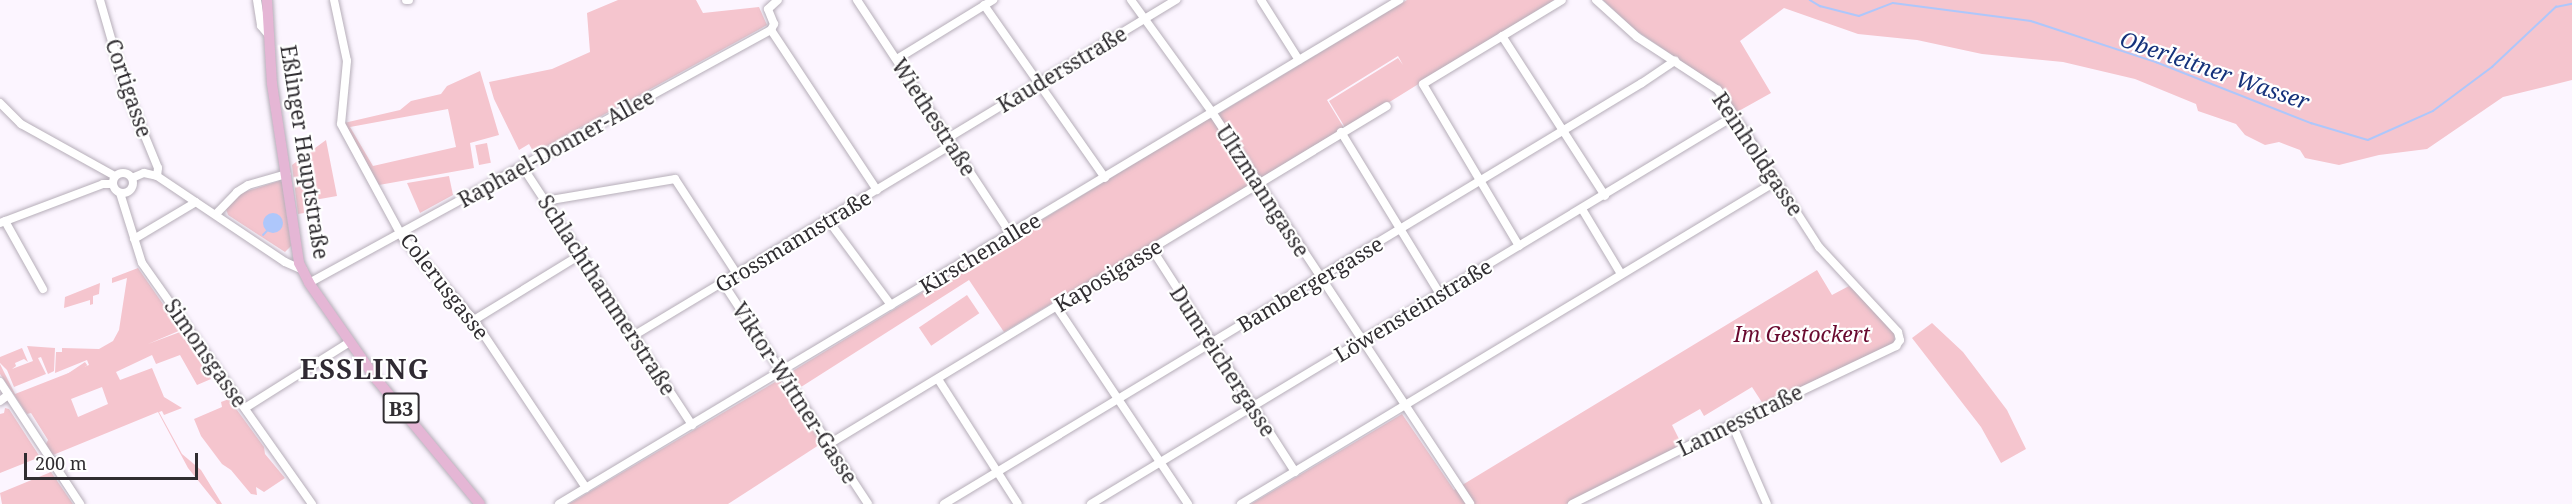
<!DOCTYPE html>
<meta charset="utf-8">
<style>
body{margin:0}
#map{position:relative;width:2572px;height:504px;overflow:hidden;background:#fcf5ff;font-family:"Noto Serif",serif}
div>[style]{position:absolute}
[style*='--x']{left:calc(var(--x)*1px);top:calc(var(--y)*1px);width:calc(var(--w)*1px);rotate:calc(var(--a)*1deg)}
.green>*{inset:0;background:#f5c5ce;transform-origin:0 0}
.water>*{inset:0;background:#aec7fb}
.round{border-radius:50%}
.stream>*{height:1.5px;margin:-0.75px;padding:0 0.75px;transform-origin:0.75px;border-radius:0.75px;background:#aec7fb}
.roads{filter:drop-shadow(0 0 2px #b6aeb9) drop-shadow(0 0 2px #b6aeb9)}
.minor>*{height:8px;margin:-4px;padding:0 4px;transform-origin:4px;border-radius:4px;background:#fff}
.minor>.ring{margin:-4px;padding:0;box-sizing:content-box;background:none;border:8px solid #fff;border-radius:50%}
.major>*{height:10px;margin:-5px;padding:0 5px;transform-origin:5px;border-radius:5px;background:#e5b6d5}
span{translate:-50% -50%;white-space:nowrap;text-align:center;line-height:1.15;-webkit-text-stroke:4.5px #fff;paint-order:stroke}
.shield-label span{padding:2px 4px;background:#fff;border:2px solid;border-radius:4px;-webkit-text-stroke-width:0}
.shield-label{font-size:20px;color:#302d31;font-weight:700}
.street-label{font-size:21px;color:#302d31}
.park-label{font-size:21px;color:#69092f;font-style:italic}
.water-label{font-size:22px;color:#16327b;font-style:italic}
.district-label{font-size:27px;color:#302a33;font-weight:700;letter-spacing:1.5px}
.scale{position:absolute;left:24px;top:453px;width:174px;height:27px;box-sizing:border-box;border:3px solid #302d31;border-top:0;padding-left:8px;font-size:18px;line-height:21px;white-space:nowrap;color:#302d31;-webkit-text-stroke:4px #fff;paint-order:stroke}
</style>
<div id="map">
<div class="green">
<i style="clip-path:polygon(618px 0,696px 0,703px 13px,759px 7px,767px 25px,534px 153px,529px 144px,519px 150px,494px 99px,489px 82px,552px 69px,590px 52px,587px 13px)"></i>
<i style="clip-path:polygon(1407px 0,1554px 0,1346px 129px,1329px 101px,1398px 58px,1403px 65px,1398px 56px,1327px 100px,1344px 128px,1259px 179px,1218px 114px)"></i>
<i style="clip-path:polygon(1603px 0,2572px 0,2572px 80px,2503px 97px,2427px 149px,2379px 155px,2339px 165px,2305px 158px,2300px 150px,2279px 142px,2265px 145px,2245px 135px,2236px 124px,2198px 111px,2196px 104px,2135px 79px,2063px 62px,1982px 54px,1917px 40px,1858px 34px,1784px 8px,1740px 41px,1771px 93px,1737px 112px,1720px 88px,1634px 29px)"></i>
<i style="clip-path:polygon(evenodd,480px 71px,499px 135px,470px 143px,474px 168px,379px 185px,344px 123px,400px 110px,411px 101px,441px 94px,447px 86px,480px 71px,448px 109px,456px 147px,373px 166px,350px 127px,448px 109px)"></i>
<i style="clip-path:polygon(1208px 119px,1212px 119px,1252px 180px,1249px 186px,1004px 332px,969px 280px,801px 387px,791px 372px)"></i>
<i style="clip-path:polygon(326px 140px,337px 196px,303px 202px,304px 213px,298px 214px,292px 165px)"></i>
<i style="left:487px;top:143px;width:20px;height:12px;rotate:79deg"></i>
<i style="clip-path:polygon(449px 176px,453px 195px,420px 213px,407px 183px)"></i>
<i style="clip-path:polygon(279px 181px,282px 182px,291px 246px,285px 252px,228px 215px,226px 209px,241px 193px)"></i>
<i style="clip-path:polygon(evenodd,138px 268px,181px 330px,148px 344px,180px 332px,211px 379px,197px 385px,180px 355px,156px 364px,152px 355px,116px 372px,120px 380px,152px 368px,164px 397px,182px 408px,164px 415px,162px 411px,159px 412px,182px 454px,201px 470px,222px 504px,217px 504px,188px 468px,158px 412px,53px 455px,46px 444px,48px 440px,31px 413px,27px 414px,0 374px,0 364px,15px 394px,89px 365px,87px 360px,55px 373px,56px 352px,62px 352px,62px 348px,99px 349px,113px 341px,119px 330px,127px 278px,112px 283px,112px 278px,138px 268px,102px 387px,108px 404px,78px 417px,71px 399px,102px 387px)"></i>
<i style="clip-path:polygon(1817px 270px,1832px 295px,1849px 286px,1869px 305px,1895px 332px,1894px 344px,1763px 404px,1752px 387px,1704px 416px,1700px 409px,1672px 425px,1682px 445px,1566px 504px,1251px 504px,1402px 414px,1454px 490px)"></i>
<i style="clip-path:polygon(100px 283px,99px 294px,93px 296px,93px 304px,90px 305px,90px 300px,64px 308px,65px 297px)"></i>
<i style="left:967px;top:295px;width:22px;height:58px;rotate:56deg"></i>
<i style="clip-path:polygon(1932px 323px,1963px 352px,2007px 410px,2026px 449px,2001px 463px,1981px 427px,1912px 338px)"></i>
<i style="clip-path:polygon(27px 346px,55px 348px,54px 371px,48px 374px,41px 357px,38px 358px,46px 374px,14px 387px,7px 370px,0 363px,0 357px,22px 348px,28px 362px,24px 359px,15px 363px,16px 366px,12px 369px,33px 361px)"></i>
<i style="left:85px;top:362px;width:4px;height:76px;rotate:56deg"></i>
<i style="clip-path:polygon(780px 379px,822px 443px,728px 504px,569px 504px)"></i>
<i style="clip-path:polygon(229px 399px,264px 447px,265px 454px,285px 478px,264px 492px,256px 487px,257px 495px,251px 494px,231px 470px,222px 464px,201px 436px,194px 419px,222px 407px,221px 402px)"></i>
<i style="clip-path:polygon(5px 408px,9px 409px,40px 457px,0 473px,0 414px,4px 413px)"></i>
<i style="clip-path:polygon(51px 472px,73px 504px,2px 504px,0 493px)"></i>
</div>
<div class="water">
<i class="round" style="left:263px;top:213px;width:20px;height:20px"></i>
</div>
<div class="stream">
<i style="--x:1810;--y:0;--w:12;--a:31"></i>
<i style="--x:1820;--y:6;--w:40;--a:14.4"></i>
<i style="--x:1859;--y:16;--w:36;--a:-21"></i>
<i style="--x:1893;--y:3;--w:139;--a:7.4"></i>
<i style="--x:2031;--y:21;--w:132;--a:18.2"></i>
<i style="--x:2156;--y:62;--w:167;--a:21.5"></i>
<i style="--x:2311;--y:123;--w:59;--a:16.6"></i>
<i style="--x:2368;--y:140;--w:71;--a:-24"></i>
<i style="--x:2433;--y:111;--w:74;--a:-36.7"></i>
<i style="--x:2492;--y:67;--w:88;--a:-43.2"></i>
<i style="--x:2556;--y:7;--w:16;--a:-11"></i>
<i style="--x:263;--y:235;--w:6;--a:-45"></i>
</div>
<div class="roads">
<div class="minor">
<i style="--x:100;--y:0;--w:94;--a:73.9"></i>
<i style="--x:126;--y:90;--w:84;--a:67.7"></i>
<i style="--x:158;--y:168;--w:8;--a:97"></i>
<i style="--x:257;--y:0;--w:26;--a:81"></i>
<i style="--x:261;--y:26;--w:11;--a:49"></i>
<i style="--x:334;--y:0;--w:62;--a:78"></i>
<i style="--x:347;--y:61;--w:63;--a:95.4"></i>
<i style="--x:341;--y:124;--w:130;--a:61.5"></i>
<i style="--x:403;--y:238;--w:108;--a:49.1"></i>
<i style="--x:474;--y:320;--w:202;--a:56.3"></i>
<i style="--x:406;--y:0;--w:3;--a:0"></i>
<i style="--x:857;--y:0;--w:280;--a:56.7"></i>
<i style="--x:1131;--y:0;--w:138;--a:54.1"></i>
<i style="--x:1212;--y:112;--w:469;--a:56.6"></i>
<i style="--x:1261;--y:0;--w:71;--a:57.7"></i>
<i style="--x:984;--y:5;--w:211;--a:55"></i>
<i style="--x:771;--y:30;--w:192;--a:56.5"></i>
<i style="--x:1502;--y:36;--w:190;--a:57.2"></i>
<i style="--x:897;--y:59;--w:113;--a:-31.6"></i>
<i style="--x:0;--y:103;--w:30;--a:45"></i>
<i style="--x:21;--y:124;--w:107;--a:29"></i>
<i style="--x:1341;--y:132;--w:190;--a:58.6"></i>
<i style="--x:948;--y:138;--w:267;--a:-31.2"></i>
<i style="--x:522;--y:166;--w:310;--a:56.7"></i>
<i class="ring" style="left:113px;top:173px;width:12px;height:12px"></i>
<i style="--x:132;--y:178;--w:13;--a:-23"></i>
<i style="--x:144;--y:173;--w:13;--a:13"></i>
<i style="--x:157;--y:176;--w:154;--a:33.9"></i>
<i style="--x:285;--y:262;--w:20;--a:24"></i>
<i style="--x:120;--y:193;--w:73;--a:72.6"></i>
<i style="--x:142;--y:263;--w:295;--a:54.8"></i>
<i style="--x:545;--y:201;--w:132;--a:-9.6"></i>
<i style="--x:675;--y:179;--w:113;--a:56.9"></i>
<i style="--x:1582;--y:209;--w:76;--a:59"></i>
<i style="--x:216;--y:214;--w:30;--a:-46"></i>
<i style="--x:237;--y:192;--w:13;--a:-32"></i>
<i style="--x:248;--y:185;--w:40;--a:-16"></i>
<i style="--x:828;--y:220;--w:106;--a:53.5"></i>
<i style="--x:5;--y:221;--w:78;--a:60.8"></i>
<i style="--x:0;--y:223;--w:110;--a:-20.7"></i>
<i style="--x:103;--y:184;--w:9;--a:0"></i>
<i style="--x:134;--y:239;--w:72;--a:-30.8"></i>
<i style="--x:1519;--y:246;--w:188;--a:-120.7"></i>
<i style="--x:1423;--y:84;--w:162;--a:-31.1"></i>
<i style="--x:1152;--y:249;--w:265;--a:57.3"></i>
<i style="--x:309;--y:283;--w:527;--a:-28.71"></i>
<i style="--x:771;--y:30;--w:7;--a:-63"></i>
<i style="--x:774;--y:24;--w:16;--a:-112"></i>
<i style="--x:768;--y:9;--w:13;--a:-42"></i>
<i style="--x:723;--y:283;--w:264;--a:56.7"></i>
<i style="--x:1056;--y:306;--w:238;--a:56.3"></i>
<i style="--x:474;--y:320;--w:124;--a:-31.5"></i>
<i style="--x:633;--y:336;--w:372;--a:-31"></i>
<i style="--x:938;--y:379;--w:148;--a:57.4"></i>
<i style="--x:0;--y:382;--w:146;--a:56.7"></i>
<i style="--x:0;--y:401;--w:10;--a:-37"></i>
<i style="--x:245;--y:408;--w:124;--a:-32.2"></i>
<i style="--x:1732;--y:424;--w:87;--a:66.4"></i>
<i style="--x:829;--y:444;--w:652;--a:-31.2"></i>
<i style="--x:559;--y:504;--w:980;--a:-30.96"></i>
<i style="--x:944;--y:504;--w:815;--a:-31.1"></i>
<i style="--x:1642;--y:83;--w:40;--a:-34"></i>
<i style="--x:1091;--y:504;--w:751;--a:-31.11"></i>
<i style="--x:1241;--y:504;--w:624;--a:-31.09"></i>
<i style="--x:1572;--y:504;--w:179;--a:-26.6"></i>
<i style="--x:1732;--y:424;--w:182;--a:-25.4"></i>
<i style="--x:1896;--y:346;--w:7;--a:-56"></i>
<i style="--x:1900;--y:340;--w:8;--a:-104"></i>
<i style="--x:1898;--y:332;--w:116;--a:-132.9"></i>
<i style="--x:1819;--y:247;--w:187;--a:-122.8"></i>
<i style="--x:1718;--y:90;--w:97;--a:-146.8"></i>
<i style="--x:1637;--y:37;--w:55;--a:-137.9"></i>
</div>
<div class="major">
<i style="--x:267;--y:0;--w:84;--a:86.6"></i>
<i style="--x:272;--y:84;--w:181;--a:81.4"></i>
<i style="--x:299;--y:263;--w:22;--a:63"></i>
<i style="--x:309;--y:283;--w:118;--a:55"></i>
<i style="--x:377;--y:380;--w:161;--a:50.3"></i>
</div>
</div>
<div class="shield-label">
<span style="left:401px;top:408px">B3</span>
</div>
<div class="street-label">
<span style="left:1062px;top:69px;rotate:-31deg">Kaudersstraße</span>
<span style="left:129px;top:88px;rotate:71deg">Cortigasse</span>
<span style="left:934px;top:117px;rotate:57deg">Wiethestraße</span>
<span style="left:556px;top:148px;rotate:-29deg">Raphael-Donner-Allee</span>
<span style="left:305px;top:152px;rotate:81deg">Eßlinger Hauptstraße</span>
<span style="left:1758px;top:154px;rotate:56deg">Reinholdgasse</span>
<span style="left:1263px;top:191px;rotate:57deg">Ultzmanngasse</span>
<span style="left:793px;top:241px;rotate:-31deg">Grossmannstraße</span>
<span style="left:980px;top:253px;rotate:-31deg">Kirschenallee</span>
<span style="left:1108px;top:275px;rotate:-31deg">Kaposigasse</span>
<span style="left:1310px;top:284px;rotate:-31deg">Bambergergasse</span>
<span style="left:445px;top:286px;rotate:52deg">Colerusgasse</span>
<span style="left:607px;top:295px;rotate:57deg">Schlachthammerstraße</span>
<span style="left:1413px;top:310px;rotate:-31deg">Löwensteinstraße</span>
<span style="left:206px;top:353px;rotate:55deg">Simonsgasse</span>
<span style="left:1223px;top:361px;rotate:57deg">Dumreichergasse</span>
<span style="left:795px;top:393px;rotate:57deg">Viktor-Wittner-Gasse</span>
<span style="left:1740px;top:420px;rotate:-26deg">Lannesstraße</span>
</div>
<div class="park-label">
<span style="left:1802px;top:334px">Im Gestockert</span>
</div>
<div class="water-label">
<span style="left:2215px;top:70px;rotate:19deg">Oberleitner Wasser</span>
</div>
<div class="district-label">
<span style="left:365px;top:369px">ESSLING</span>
</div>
<div class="scale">200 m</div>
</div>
